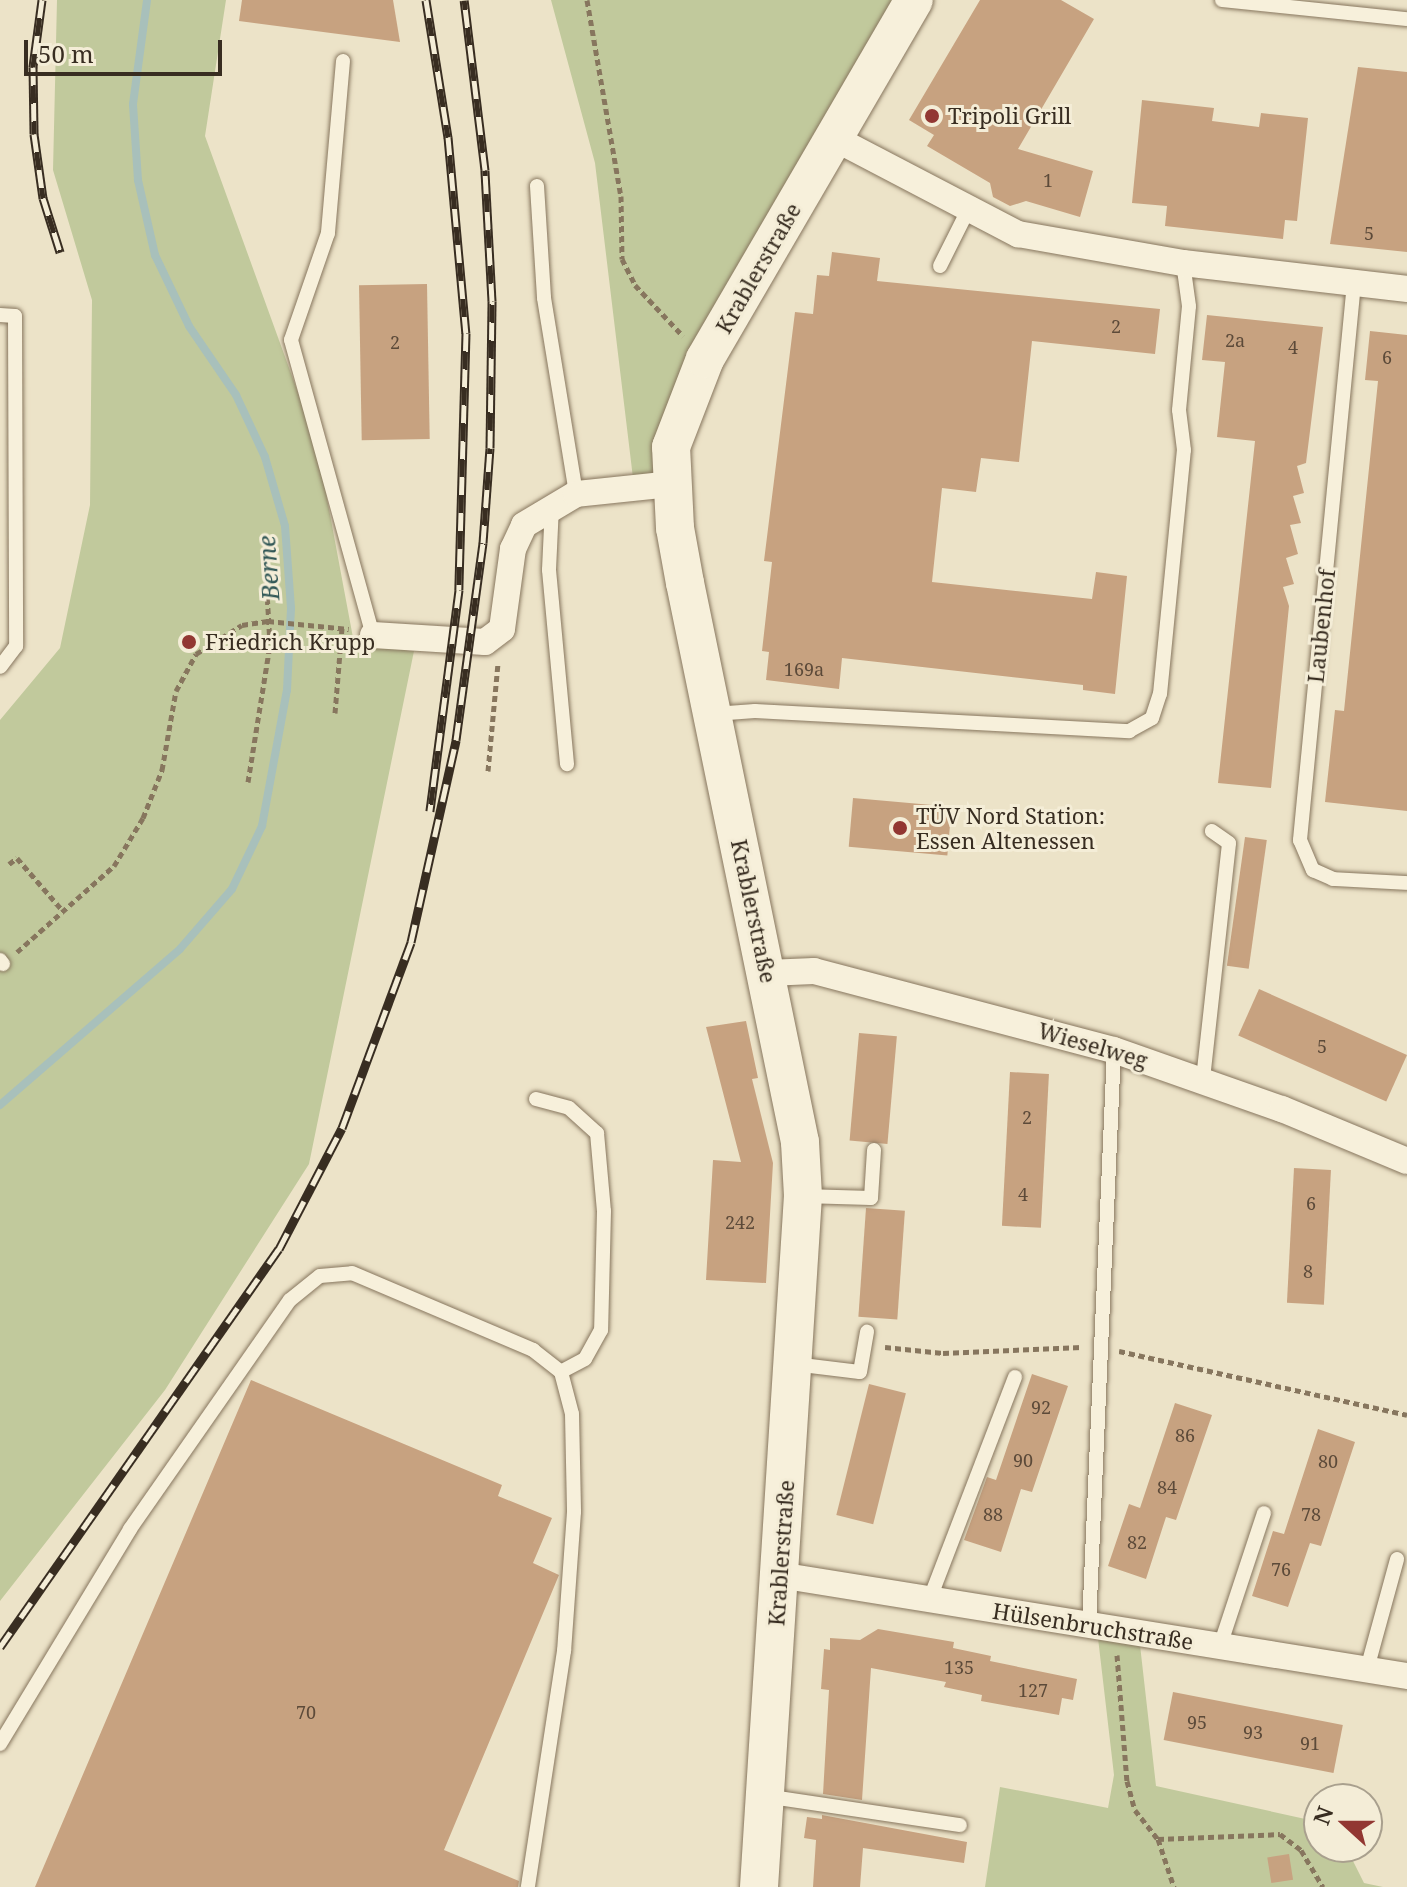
<!DOCTYPE html>
<meta charset="utf-8">
<style>
body{margin:0}
#map{position:relative;width:1407px;height:1887px;overflow:hidden;background:#ece3c8;font-family:"Noto Serif",serif}
div>[style]{position:absolute}
[style*='--x']{left:calc(var(--x)*1px);top:calc(var(--y)*1px);width:calc(var(--w)*1px);rotate:calc(var(--a)*1deg)}
.green>*{inset:0;background:#c1c99c}
.stream>*{height:8px;margin:-4px;padding:0 4px;transform-origin:4px;border-radius:4px;background:#a8c0bb}
.building>*{inset:0;background:#c7a280;transform-origin:0 0}
.path>*{height:5px;margin-top:-2.5px;transform-origin:0;background:repeating-linear-gradient(90deg,#87765e 0 6px,transparent 0 10px)}
.roads{filter:drop-shadow(0 0 2px #87765e) drop-shadow(0 0 2px #87765e)}
.lane>*{height:14px;margin:-7px;padding:0 7px;transform-origin:7px;border-radius:7px;background:#f7f0db}
.street>*{height:26px;margin:-13px;padding:0 13px;transform-origin:13px;border-radius:13px;background:#f7f0db}
.secondary>*{height:38px;margin:-19px;padding:0 19px;transform-origin:19px;border-radius:19px;background:#f7f0db}
.rail>*{height:9px;margin-top:-4.5px;transform-origin:0;background:repeating-linear-gradient(90deg,#f4edd7 0 18px,#382d21 0 36px);box-sizing:border-box;border-block:2px solid #382d21}
.dots>*{width:22px;height:22px;translate:-50% -50%;box-sizing:border-box;border:4px solid #f4edd7;border-radius:50%}
span{translate:-50% -50%;white-space:nowrap;text-align:center;line-height:1.15;-webkit-text-stroke:6px #f4edd7;paint-order:stroke}
.number-label{font-size:18px;color:#5c4a39}
.number-label span{-webkit-text-stroke-width:0}
.poi-label{font-size:22px;color:#382d21}
.left{translate:0 -50%;text-align:left}
.street-label{font-size:22px;color:#382d21}
.water-label{font-size:24px;color:#315756;font-style:italic}
.north{position:absolute;left:1303px;top:1783px;width:80px;height:80px;box-sizing:border-box;background:#f4edd7;border:2px solid #a9a08e;border-radius:50%;rotate:291deg;font-size:22px;font-weight:700;line-height:32px;text-align:center;color:#382d21}
.north::after{content:'';display:block;margin:auto;width:28px;height:36px;background:#923732;clip-path:polygon(50% 0,100% 100%,50% 72%,0 100%)}
.scale{position:absolute;left:24px;top:40px;width:198px;height:36px;box-sizing:border-box;border:4px solid #382d21;border-top:0;padding-left:10px;font-size:24px;line-height:28px;white-space:nowrap;color:#382d21;-webkit-text-stroke:6px #f4edd7;paint-order:stroke}
</style>
<div id="map">
<div class="green">
<i style="clip-path:polygon(57px 0,226px 0,205px 136px,317px 445px,354px 643px,414px 651px,309px 1164px,165px 1390px,0 1601px,0 720px,60px 648px,90px 505px,92px 300px,53px 170px)"></i>
<i style="clip-path:polygon(551px 0,900px 0,662px 475px,633px 478px,595px 163px)"></i>
<i style="clip-path:polygon(1098px 1638px,1140px 1645px,1156px 1786px,1319px 1822px,1319px 1847px,1346px 1847px,1364px 1883px,1383px 1887px,985px 1887px,1000px 1787px,1108px 1808px,1114px 1775px)"></i>
</div>
<div class="stream">
<i style="--x:0;--y:1105;--w:238;--a:-40.9"></i>
<i style="--x:180;--y:949;--w:79;--a:-49.1"></i>
<i style="--x:232;--y:889;--w:70;--a:-64.5"></i>
<i style="--x:262;--y:826;--w:138;--a:-79.6"></i>
<i style="--x:287;--y:690;--w:82;--a:-87.2"></i>
<i style="--x:291;--y:608;--w:82;--a:-94.2"></i>
<i style="--x:285;--y:526;--w:72;--a:-106.2"></i>
<i style="--x:265;--y:457;--w:68;--a:-115.1"></i>
<i style="--x:236;--y:395;--w:83;--a:-124.3"></i>
<i style="--x:189;--y:326;--w:79;--a:-115.6"></i>
<i style="--x:155;--y:255;--w:77;--a:-102.8"></i>
<i style="--x:138;--y:180;--w:76;--a:-93.8"></i>
<i style="--x:133;--y:104;--w:105;--a:-82.3"></i>
</div>
<div class="building">
<i style="clip-path:polygon(242px 0,393px 0,400px 42px,239px 21px)"></i>
<i style="clip-path:polygon(980px 0,1061px 0,1094px 19px,1018px 149px,1093px 171px,1080px 217px,1026px 201px,1010px 206px,993px 197px,990px 183px,927px 146px,934px 135px,909px 120px)"></i>
<i style="clip-path:polygon(1358px 67px,1407px 72px,1407px 252px,1330px 244px)"></i>
<i style="clip-path:polygon(1142px 100px,1214px 108px,1212px 121px,1259px 127px,1261px 113px,1308px 118px,1297px 221px,1285px 220px,1283px 239px,1165px 226px,1167px 206px,1132px 203px)"></i>
<i style="clip-path:polygon(832px 252px,880px 258px,877px 281px,1160px 309px,1155px 354px,1032px 341px,1019px 462px,981px 458px,976px 492px,942px 488px,932px 582px,1092px 599px,1096px 572px,1127px 576px,1115px 694px,1083px 690px,1083px 685px,842px 658px,839px 689px,766px 680px,769px 652px,762px 651px,772px 562px,764px 561px,795px 312px,813px 314px,817px 275px,829px 276px)"></i>
<i style="left:427px;top:284px;width:155px;height:68px;rotate:89deg"></i>
<i style="clip-path:polygon(1207px 315px,1323px 327px,1306px 463px,1297px 466px,1304px 493px,1293px 496px,1301px 523px,1290px 525px,1298px 554px,1286px 558px,1294px 584px,1283px 587px,1289px 606px,1271px 788px,1218px 783px,1255px 441px,1217px 437px,1225px 362px,1202px 360px)"></i>
<i style="clip-path:polygon(1370px 331px,1407px 335px,1407px 811px,1325px 802px,1335px 710px,1344px 711px,1378px 381px,1365px 380px)"></i>
<i style="left:853px;top:798px;width:99px;height:49px;rotate:5deg"></i>
<i style="left:1245px;top:837px;width:22px;height:130px;rotate:8deg"></i>
<i style="left:1259px;top:989px;width:162px;height:51px;rotate:24deg"></i>
<i style="clip-path:polygon(746px 1021px,758px 1078px,752px 1079px,773px 1163px,766px 1283px,706px 1280px,713px 1160px,741px 1162px,706px 1027px)"></i>
<i style="left:859px;top:1033px;width:38px;height:108px;rotate:5deg"></i>
<i style="left:1010px;top:1072px;width:39px;height:154px;rotate:3deg"></i>
<i style="left:1294px;top:1168px;width:37px;height:135px;rotate:3deg"></i>
<i style="left:866px;top:1208px;width:39px;height:109px;rotate:4deg"></i>
<i style="clip-path:polygon(1032px 1374px,1068px 1386px,1032px 1492px,1021px 1489px,1001px 1552px,964px 1540px,987px 1477px,996px 1480px)"></i>
<i style="clip-path:polygon(251px 1380px,502px 1485px,498px 1496px,552px 1518px,533px 1563px,559px 1575px,444px 1850px,519px 1881px,518px 1887px,35px 1887px)"></i>
<i style="left:869px;top:1384px;width:38px;height:135px;rotate:14deg"></i>
<i style="clip-path:polygon(1175px 1403px,1212px 1415px,1176px 1520px,1166px 1517px,1146px 1579px,1108px 1566px,1129px 1504px,1140px 1508px)"></i>
<i style="clip-path:polygon(1318px 1429px,1355px 1442px,1321px 1546px,1310px 1543px,1288px 1607px,1252px 1596px,1273px 1531px,1284px 1534px)"></i>
<i style="clip-path:polygon(878px 1629px,954px 1642px,953px 1648px,991px 1656px,990px 1661px,1077px 1679px,1073px 1700px,1062px 1698px,1059px 1715px,981px 1701px,982px 1695px,944px 1687px,946px 1682px,871px 1668px,862px 1800px,823px 1794px,829px 1690px,821px 1689px,824px 1649px,830px 1650px,830px 1638px,860px 1640px)"></i>
<i style="left:1173px;top:1692px;width:173px;height:49px;rotate:11deg"></i>
<i style="clip-path:polygon(822px 1815px,967px 1842px,964px 1863px,863px 1848px,860px 1887px,813px 1887px,816px 1840px,804px 1838px,807px 1817px,822px 1819px)"></i>
<i style="left:1289px;top:1854px;width:26px;height:22px;rotate:81deg"></i>
</div>
<div class="path">
<i style="--x:587;--y:0;--w:199;--a:80.2"></i>
<i style="--x:621;--y:196;--w:63;--a:89.1"></i>
<i style="--x:622;--y:259;--w:29;--a:63"></i>
<i style="--x:635;--y:285;--w:70;--a:46.7"></i>
<i style="--x:335;--y:713;--w:85;--a:-85.3"></i>
<i style="--x:488;--y:771;--w:107;--a:-84.7"></i>
<i style="--x:248;--y:782;--w:140;--a:-80.9"></i>
<i style="--x:270;--y:644;--w:104;--a:-93.3"></i>
<i style="--x:9;--y:864;--w:10;--a:-37"></i>
<i style="--x:17;--y:858;--w:70;--a:49"></i>
<i style="--x:17;--y:952;--w:130;--a:-41.6"></i>
<i style="--x:114;--y:866;--w:56;--a:-58.9"></i>
<i style="--x:143;--y:818;--w:52;--a:-68.4"></i>
<i style="--x:162;--y:770;--w:80;--a:-80"></i>
<i style="--x:176;--y:691;--w:42;--a:-61.6"></i>
<i style="--x:196;--y:654;--w:54;--a:-32.2"></i>
<i style="--x:242;--y:625;--w:26;--a:-9"></i>
<i style="--x:268;--y:621;--w:81;--a:5.6"></i>
<i style="--x:885;--y:1347;--w:58;--a:5.9"></i>
<i style="--x:943;--y:1353;--w:139;--a:-2.5"></i>
<i style="--x:1119;--y:1351;--w:295;--a:12.5"></i>
<i style="--x:1117;--y:1655;--w:126;--a:85.5"></i>
<i style="--x:1127;--y:1781;--w:30;--a:75"></i>
<i style="--x:1135;--y:1810;--w:37;--a:52"></i>
<i style="--x:1158;--y:1839;--w:122;--a:-2.3"></i>
<i style="--x:1280;--y:1834;--w:26;--a:37"></i>
<i style="--x:1301;--y:1850;--w:43;--a:59.3"></i>
<i style="--x:1158;--y:1839;--w:51;--a:71.6"></i>
</div>
<div class="roads">
<div class="lane">
<i style="--x:1222;--y:0;--w:186;--a:5.9"></i>
<i style="--x:343;--y:61;--w:173;--a:95"></i>
<i style="--x:328;--y:233;--w:113;--a:109.1"></i>
<i style="--x:291;--y:340;--w:306;--a:74.5"></i>
<i style="--x:537;--y:186;--w:112;--a:86.4"></i>
<i style="--x:544;--y:298;--w:199;--a:80.7"></i>
<i style="--x:940;--y:266;--w:65;--a:-63.4"></i>
<i style="--x:1354;--y:283;--w:560;--a:95.54"></i>
<i style="--x:1300;--y:840;--w:33;--a:67"></i>
<i style="--x:1313;--y:870;--w:22;--a:24"></i>
<i style="--x:1333;--y:879;--w:74;--a:3.1"></i>
<i style="--x:0;--y:315;--w:15;--a:4"></i>
<i style="--x:15;--y:316;--w:330;--a:89.8"></i>
<i style="--x:16;--y:646;--w:26;--a:127"></i>
<i style="--x:552;--y:506;--w:64;--a:92.7"></i>
<i style="--x:549;--y:570;--w:195;--a:84.7"></i>
<i style="--x:714;--y:714;--w:41;--a:-4.2"></i>
<i style="--x:755;--y:711;--w:375;--a:3.1"></i>
<i style="--x:1129;--y:731;--w:26;--a:-29"></i>
<i style="--x:1152;--y:718;--w:25;--a:-72"></i>
<i style="--x:1160;--y:694;--w:245;--a:-84.4"></i>
<i style="--x:1184;--y:450;--w:40;--a:-97.1"></i>
<i style="--x:1179;--y:410;--w:104;--a:-84.5"></i>
<i style="--x:1189;--y:306;--w:43;--a:-97.9"></i>
<i style="--x:0;--y:960;--w:5;--a:53"></i>
<i style="--x:1203;--y:1079;--w:237;--a:-83.7"></i>
<i style="--x:1229;--y:843;--w:21;--a:-145"></i>
<i style="--x:536;--y:1099;--w:34;--a:15"></i>
<i style="--x:569;--y:1108;--w:38;--a:42"></i>
<i style="--x:597;--y:1133;--w:78;--a:84.9"></i>
<i style="--x:604;--y:1211;--w:119;--a:91.4"></i>
<i style="--x:601;--y:1330;--w:33;--a:119"></i>
<i style="--x:585;--y:1359;--w:27;--a:152"></i>
<i style="--x:803;--y:1196;--w:68;--a:1.7"></i>
<i style="--x:871;--y:1198;--w:48;--a:-86.4"></i>
<i style="--x:794;--y:1364;--w:66;--a:6.9"></i>
<i style="--x:860;--y:1372;--w:41;--a:-80.1"></i>
<i style="--x:929;--y:1601;--w:240;--a:-69"></i>
<i style="--x:1089;--y:1625;--w:576;--a:-87.51"></i>
<i style="--x:1220;--y:1646;--w:140;--a:-71.7"></i>
<i style="--x:1367;--y:1669;--w:114;--a:-74.7"></i>
<i style="--x:0;--y:1744;--w:251;--a:-58.8"></i>
<i style="--x:130;--y:1529;--w:279;--a:-55.1"></i>
<i style="--x:290;--y:1300;--w:38;--a:-39"></i>
<i style="--x:320;--y:1276;--w:32;--a:-5"></i>
<i style="--x:352;--y:1273;--w:197;--a:23"></i>
<i style="--x:533;--y:1350;--w:36;--a:38"></i>
<i style="--x:561;--y:1372;--w:43;--a:75.3"></i>
<i style="--x:572;--y:1414;--w:98;--a:88.8"></i>
<i style="--x:574;--y:1512;--w:139;--a:94.1"></i>
<i style="--x:564;--y:1651;--w:239;--a:98.7"></i>
<i style="--x:765;--y:1796;--w:197;--a:8.5"></i>
</div>
<div class="street">
<i style="--x:834;--y:138;--w:208;--a:27.6"></i>
<i style="--x:1018;--y:234;--w:168;--a:10"></i>
<i style="--x:1183;--y:263;--w:226;--a:6.6"></i>
<i style="--x:373;--y:635;--w:112;--a:3.6"></i>
<i style="--x:485;--y:642;--w:21;--a:-37"></i>
<i style="--x:502;--y:629;--w:81;--a:-82.2"></i>
<i style="--x:513;--y:549;--w:26;--a:-65"></i>
<i style="--x:524;--y:525;--w:61;--a:-30.8"></i>
<i style="--x:576;--y:494;--w:96;--a:-6"></i>
<i style="--x:767;--y:973;--w:47;--a:-2.4"></i>
<i style="--x:814;--y:971;--w:310;--a:14.8"></i>
<i style="--x:1114;--y:1050;--w:178;--a:19.4"></i>
<i style="--x:1282;--y:1109;--w:135;--a:22.6"></i>
<i style="--x:779;--y:1575;--w:636;--a:9.14"></i>
</div>
<div class="secondary">
<i style="--x:759;--y:1887;--w:692;--a:-86.36"></i>
<i style="--x:803;--y:1196;--w:54;--a:-93.2"></i>
<i style="--x:800;--y:1142;--w:571;--a:-101.62"></i>
<i style="--x:685;--y:583;--w:56;--a:-100.3"></i>
<i style="--x:675;--y:528;--w:81;--a:-92.8"></i>
<i style="--x:671;--y:447;--w:94;--a:-68.9"></i>
<i style="--x:705;--y:359;--w:415;--a:-59.8"></i>
</div>
</div>
<div class="rail">
<i style="--x:42;--y:0;--w:68;--a:97.7"></i>
<i style="--x:33;--y:67;--w:67;--a:89.1"></i>
<i style="--x:34;--y:134;--w:65;--a:82"></i>
<i style="--x:43;--y:198;--w:57;--a:72.5"></i>
<i style="--x:426;--y:0;--w:139;--a:80.9"></i>
<i style="--x:448;--y:137;--w:197;--a:84.8"></i>
<i style="--x:466;--y:333;--w:257;--a:91.6"></i>
<i style="--x:459;--y:590;--w:223;--a:97.5"></i>
<i style="--x:0;--y:1647;--w:486;--a:-55"></i>
<i style="--x:279;--y:1249;--w:136;--a:-62.5"></i>
<i style="--x:342;--y:1128;--w:198;--a:-69.6"></i>
<i style="--x:411;--y:942;--w:207;--a:-77.4"></i>
<i style="--x:456;--y:740;--w:199;--a:-82.2"></i>
<i style="--x:483;--y:543;--w:95;--a:-85.8"></i>
<i style="--x:490;--y:448;--w:147;--a:-89.2"></i>
<i style="--x:492;--y:301;--w:131;--a:-93.1"></i>
<i style="--x:485;--y:170;--w:171;--a:-97"></i>
</div>
<div class="dots">
<i style="left:932px;top:116px;background:#923732"></i>
<i style="left:189px;top:642px;background:#923732"></i>
<i style="left:900px;top:828px;background:#923732"></i>
</div>
<div class="number-label">
<span style="left:1048px;top:180px">1</span>
<span style="left:1369px;top:233px">5</span>
<span style="left:1116px;top:326px">2</span>
<span style="left:1235px;top:340px">2a</span>
<span style="left:395px;top:342px">2</span>
<span style="left:1293px;top:347px">4</span>
<span style="left:1387px;top:357px">6</span>
<span style="left:804px;top:669px">169a</span>
<span style="left:1322px;top:1046px">5</span>
<span style="left:1027px;top:1117px">2</span>
<span style="left:1023px;top:1194px">4</span>
<span style="left:1311px;top:1203px">6</span>
<span style="left:740px;top:1222px">242</span>
<span style="left:1308px;top:1271px">8</span>
<span style="left:1041px;top:1407px">92</span>
<span style="left:1185px;top:1435px">86</span>
<span style="left:1023px;top:1460px">90</span>
<span style="left:1328px;top:1461px">80</span>
<span style="left:1167px;top:1487px">84</span>
<span style="left:993px;top:1514px">88</span>
<span style="left:1311px;top:1514px">78</span>
<span style="left:1137px;top:1542px">82</span>
<span style="left:1281px;top:1569px">76</span>
<span style="left:959px;top:1667px">135</span>
<span style="left:1033px;top:1690px">127</span>
<span style="left:306px;top:1712px">70</span>
<span style="left:1197px;top:1722px">95</span>
<span style="left:1253px;top:1732px">93</span>
<span style="left:1310px;top:1743px">91</span>
</div>
<div class="poi-label">
<span class="left" style="left:948px;top:116px">Tripoli Grill</span>
<span class="left" style="left:205px;top:642px">Friedrich Krupp</span>
<span class="left" style="left:916px;top:828px">TÜV Nord Station:<br>Essen Altenessen</span>
</div>
<div class="street-label">
<span style="left:758px;top:268px;rotate:-60deg">Krablerstraße</span>
<span style="left:1321px;top:626px;rotate:-84deg">Laubenhof</span>
<span style="left:754px;top:911px;rotate:78deg">Krablerstraße</span>
<span style="left:1093px;top:1045px;rotate:16deg">Wieselweg</span>
<span style="left:781px;top:1553px;rotate:-86deg">Krablerstraße</span>
<span style="left:1093px;top:1626px;rotate:9deg">Hülsenbruchstraße</span>
</div>
<div class="water-label">
<span style="left:268px;top:568px;rotate:-94deg">Berne</span>
</div>
<div class="north">N</div>
<div class="scale">50 m</div>
</div>
